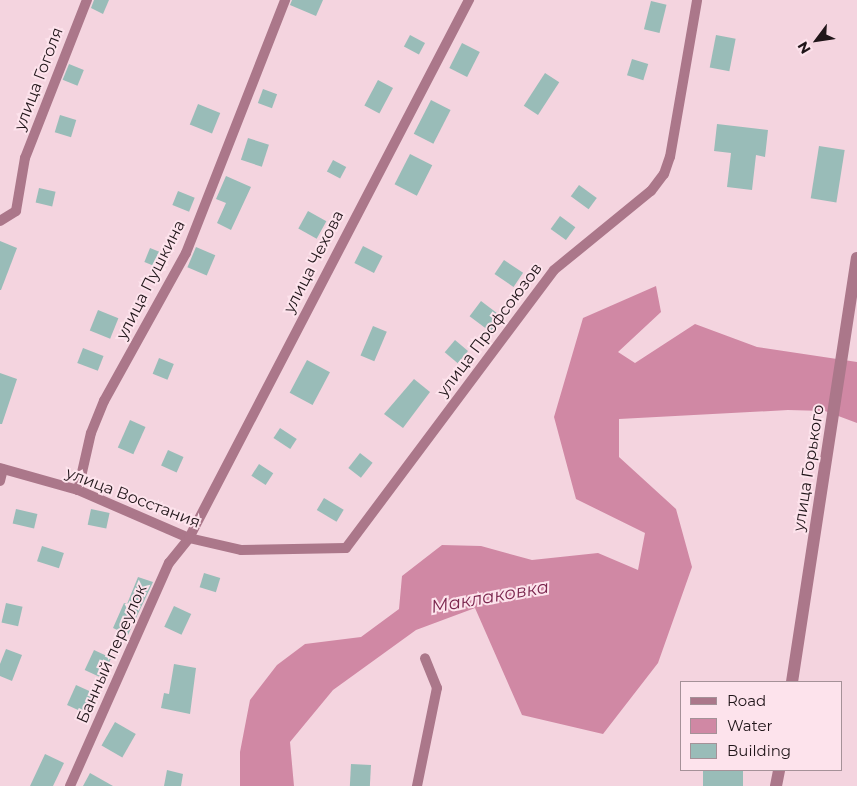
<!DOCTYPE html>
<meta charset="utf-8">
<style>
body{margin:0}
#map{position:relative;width:857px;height:786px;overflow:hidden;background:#f4d4df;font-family:Montserrat,sans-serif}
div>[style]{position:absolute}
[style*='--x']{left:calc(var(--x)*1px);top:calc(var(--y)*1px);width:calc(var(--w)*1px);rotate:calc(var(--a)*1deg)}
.water>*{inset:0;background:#d088a4}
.building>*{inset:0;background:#99bcb8;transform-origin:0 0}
.minor>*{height:10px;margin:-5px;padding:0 5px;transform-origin:5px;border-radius:5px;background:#ab778a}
.tertiary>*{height:12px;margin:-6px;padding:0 6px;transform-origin:6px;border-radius:6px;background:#ab778a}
span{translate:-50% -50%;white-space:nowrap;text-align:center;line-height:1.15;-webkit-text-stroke:4px #fde3ec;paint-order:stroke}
.street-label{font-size:16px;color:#201519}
.water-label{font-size:18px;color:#7b264e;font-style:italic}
.legend{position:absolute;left:680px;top:681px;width:162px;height:90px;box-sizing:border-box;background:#fde3ec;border:1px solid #a59198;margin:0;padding:6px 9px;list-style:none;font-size:15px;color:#201519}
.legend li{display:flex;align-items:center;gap:10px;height:25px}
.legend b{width:25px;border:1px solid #a59198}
.north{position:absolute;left:792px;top:15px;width:50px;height:50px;-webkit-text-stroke:4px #fde3ec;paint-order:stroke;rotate:239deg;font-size:14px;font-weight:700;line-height:20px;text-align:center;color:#201519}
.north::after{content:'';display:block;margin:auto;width:18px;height:22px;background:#201519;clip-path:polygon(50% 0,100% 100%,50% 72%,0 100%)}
</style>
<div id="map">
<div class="water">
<i style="clip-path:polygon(656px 286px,661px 312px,618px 352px,635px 363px,695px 324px,757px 347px,857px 362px,857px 423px,825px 411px,788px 410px,619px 419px,619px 457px,676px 509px,692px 567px,658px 663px,603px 734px,522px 715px,475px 608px,416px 630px,333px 690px,290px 742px,294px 786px,240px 786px,240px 752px,250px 700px,277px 665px,305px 644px,361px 637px,399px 609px,402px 576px,442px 545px,481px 546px,532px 560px,598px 553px,638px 570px,645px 533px,576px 499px,554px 417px,583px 318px)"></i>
</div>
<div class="building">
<i style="clip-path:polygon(94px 0,109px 0,103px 14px,91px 8px)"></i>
<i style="clip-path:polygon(292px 0,323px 0,316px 16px,290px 5px)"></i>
<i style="left:651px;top:1px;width:16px;height:29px;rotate:14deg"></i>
<i style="left:410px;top:35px;width:17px;height:13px;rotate:28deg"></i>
<i style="left:716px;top:35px;width:20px;height:33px;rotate:11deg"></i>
<i style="left:462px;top:43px;width:20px;height:28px;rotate:27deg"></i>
<i style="left:632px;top:59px;width:17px;height:17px;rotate:17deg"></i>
<i style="left:69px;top:64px;width:16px;height:17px;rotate:22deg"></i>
<i style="left:545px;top:73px;width:17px;height:39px;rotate:33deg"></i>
<i style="left:378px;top:80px;width:17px;height:29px;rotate:28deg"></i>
<i style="left:263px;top:89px;width:15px;height:15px;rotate:20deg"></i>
<i style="left:431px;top:100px;width:22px;height:38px;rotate:27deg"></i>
<i style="left:198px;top:104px;width:24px;height:22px;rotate:22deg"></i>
<i style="left:60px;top:115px;width:17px;height:18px;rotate:17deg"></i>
<i style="clip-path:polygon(717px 124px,768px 130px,765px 157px,756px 155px,752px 190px,727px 187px,731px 153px,714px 151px)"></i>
<i style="left:248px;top:138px;width:22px;height:23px;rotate:18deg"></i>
<i style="left:819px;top:146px;width:26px;height:53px;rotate:9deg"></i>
<i style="left:410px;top:154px;width:25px;height:34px;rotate:27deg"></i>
<i style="left:333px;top:160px;width:15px;height:13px;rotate:28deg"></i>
<i style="clip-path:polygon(226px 176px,251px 187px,231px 230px,217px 223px,226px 203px,216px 199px)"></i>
<i style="left:579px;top:185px;width:22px;height:14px;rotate:36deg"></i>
<i style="left:39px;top:188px;width:17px;height:15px;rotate:13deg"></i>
<i style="left:178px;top:191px;width:18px;height:15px;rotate:22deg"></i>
<i style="left:308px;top:211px;width:21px;height:20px;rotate:29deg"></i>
<i style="left:560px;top:216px;width:19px;height:16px;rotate:36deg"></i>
<i style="clip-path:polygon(0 241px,17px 248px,1px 290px,0 290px)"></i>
<i style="left:363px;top:246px;width:22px;height:19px;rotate:27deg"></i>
<i style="left:196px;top:247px;width:21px;height:22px;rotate:23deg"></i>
<i style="left:150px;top:248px;width:18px;height:15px;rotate:22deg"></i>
<i style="left:504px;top:260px;width:23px;height:17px;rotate:34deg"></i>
<i style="left:481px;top:301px;width:26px;height:19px;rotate:37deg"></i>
<i style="left:98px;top:310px;width:22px;height:22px;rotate:22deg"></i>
<i style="left:373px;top:326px;width:15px;height:32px;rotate:23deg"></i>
<i style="left:455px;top:340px;width:17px;height:16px;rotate:40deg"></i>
<i style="left:83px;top:348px;width:22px;height:16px;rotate:21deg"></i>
<i style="left:159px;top:358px;width:16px;height:17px;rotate:22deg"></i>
<i style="left:307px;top:360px;width:26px;height:37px;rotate:28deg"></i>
<i style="clip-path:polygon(0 373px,17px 379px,2px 424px,0 424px)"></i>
<i style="clip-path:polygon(414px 379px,430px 392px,403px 428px,384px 414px)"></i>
<i style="left:130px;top:420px;width:17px;height:30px;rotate:24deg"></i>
<i style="left:280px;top:428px;width:20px;height:12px;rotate:33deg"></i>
<i style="left:168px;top:450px;width:17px;height:17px;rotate:24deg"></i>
<i style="left:360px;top:453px;width:16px;height:19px;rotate:38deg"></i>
<i style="left:259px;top:464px;width:17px;height:14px;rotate:33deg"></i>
<i style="left:324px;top:498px;width:23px;height:14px;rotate:31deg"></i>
<i style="left:16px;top:509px;width:22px;height:15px;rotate:13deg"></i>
<i style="left:91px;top:509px;width:19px;height:16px;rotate:12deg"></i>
<i style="left:42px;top:546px;width:23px;height:16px;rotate:18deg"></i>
<i style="left:204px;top:573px;width:17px;height:15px;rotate:17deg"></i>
<i style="clip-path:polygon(138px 577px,153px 582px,128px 635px,113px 628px,124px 603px,127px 604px)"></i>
<i style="left:6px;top:603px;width:17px;height:20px;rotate:13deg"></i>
<i style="left:174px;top:606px;width:19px;height:23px;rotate:25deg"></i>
<i style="clip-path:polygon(6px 649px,22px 655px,12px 681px,0 676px,0 664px)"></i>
<i style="left:94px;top:650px;width:19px;height:22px;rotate:25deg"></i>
<i style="clip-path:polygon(174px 664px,196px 668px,190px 714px,161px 708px,164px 693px,169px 694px)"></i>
<i style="left:76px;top:685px;width:20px;height:22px;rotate:24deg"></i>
<i style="left:115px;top:722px;width:24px;height:27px;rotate:30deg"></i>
<i style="clip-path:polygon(45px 754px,64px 763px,53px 786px,30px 786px)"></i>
<i style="left:351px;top:764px;width:20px;height:22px;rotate:3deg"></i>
<i style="clip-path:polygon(167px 770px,183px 774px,181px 786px,164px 786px)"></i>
<i style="left:703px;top:770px;width:40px;height:16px"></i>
<i style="clip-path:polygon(90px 773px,113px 786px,83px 786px)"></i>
</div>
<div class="minor">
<i style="--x:0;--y:221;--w:19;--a:-32"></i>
<i style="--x:16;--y:211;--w:54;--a:-80.4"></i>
<i style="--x:25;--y:158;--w:170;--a:-68.6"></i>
<i style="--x:0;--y:468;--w:81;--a:15.8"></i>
<i style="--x:78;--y:490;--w:121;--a:23.4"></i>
<i style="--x:189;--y:538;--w:53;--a:13"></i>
<i style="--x:241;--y:550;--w:105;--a:-1.1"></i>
<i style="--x:346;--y:548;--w:347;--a:-53.2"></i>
<i style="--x:554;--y:270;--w:125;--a:-39.2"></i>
<i style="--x:651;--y:191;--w:21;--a:-53"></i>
<i style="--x:664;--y:174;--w:18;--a:-71"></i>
<i style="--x:670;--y:157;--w:159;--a:-80.2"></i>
<i style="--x:0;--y:481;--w:12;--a:-76"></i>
<i style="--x:78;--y:490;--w:58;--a:-77.2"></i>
<i style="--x:91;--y:433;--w:35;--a:-68"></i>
<i style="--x:104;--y:401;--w:169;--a:-61"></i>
<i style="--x:186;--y:253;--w:272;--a:-68.6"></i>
<i style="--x:70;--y:786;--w:244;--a:-66.1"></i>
<i style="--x:169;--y:563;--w:32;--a:-51"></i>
<i style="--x:189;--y:538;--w:607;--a:-62.51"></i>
<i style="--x:417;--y:786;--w:100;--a:-78.5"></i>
<i style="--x:437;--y:688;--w:32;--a:-112"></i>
</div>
<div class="tertiary">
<i style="--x:792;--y:682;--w:429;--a:-81.3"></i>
<i style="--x:776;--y:786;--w:16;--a:-79"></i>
</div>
<div class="street-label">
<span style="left:39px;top:79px;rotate:-69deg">улица Гоголя</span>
<span style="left:314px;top:262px;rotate:-63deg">улица Чехова</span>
<span style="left:151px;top:280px;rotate:-63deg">улица Пушкина</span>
<span style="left:490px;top:330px;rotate:-53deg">улица Профсоюзов</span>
<span style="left:809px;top:468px;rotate:-81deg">улица Горького</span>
<span style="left:133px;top:498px;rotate:21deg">улица Восстания</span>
<span style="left:112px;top:654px;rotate:-66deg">Банный переулок</span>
</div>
<div class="water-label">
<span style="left:490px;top:597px;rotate:-10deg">Маклаковка</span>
</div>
<ul class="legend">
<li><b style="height:6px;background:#ab778a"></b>Road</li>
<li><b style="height:14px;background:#d088a4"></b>Water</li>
<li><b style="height:14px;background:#99bcb8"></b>Building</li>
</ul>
<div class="north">N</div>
</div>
